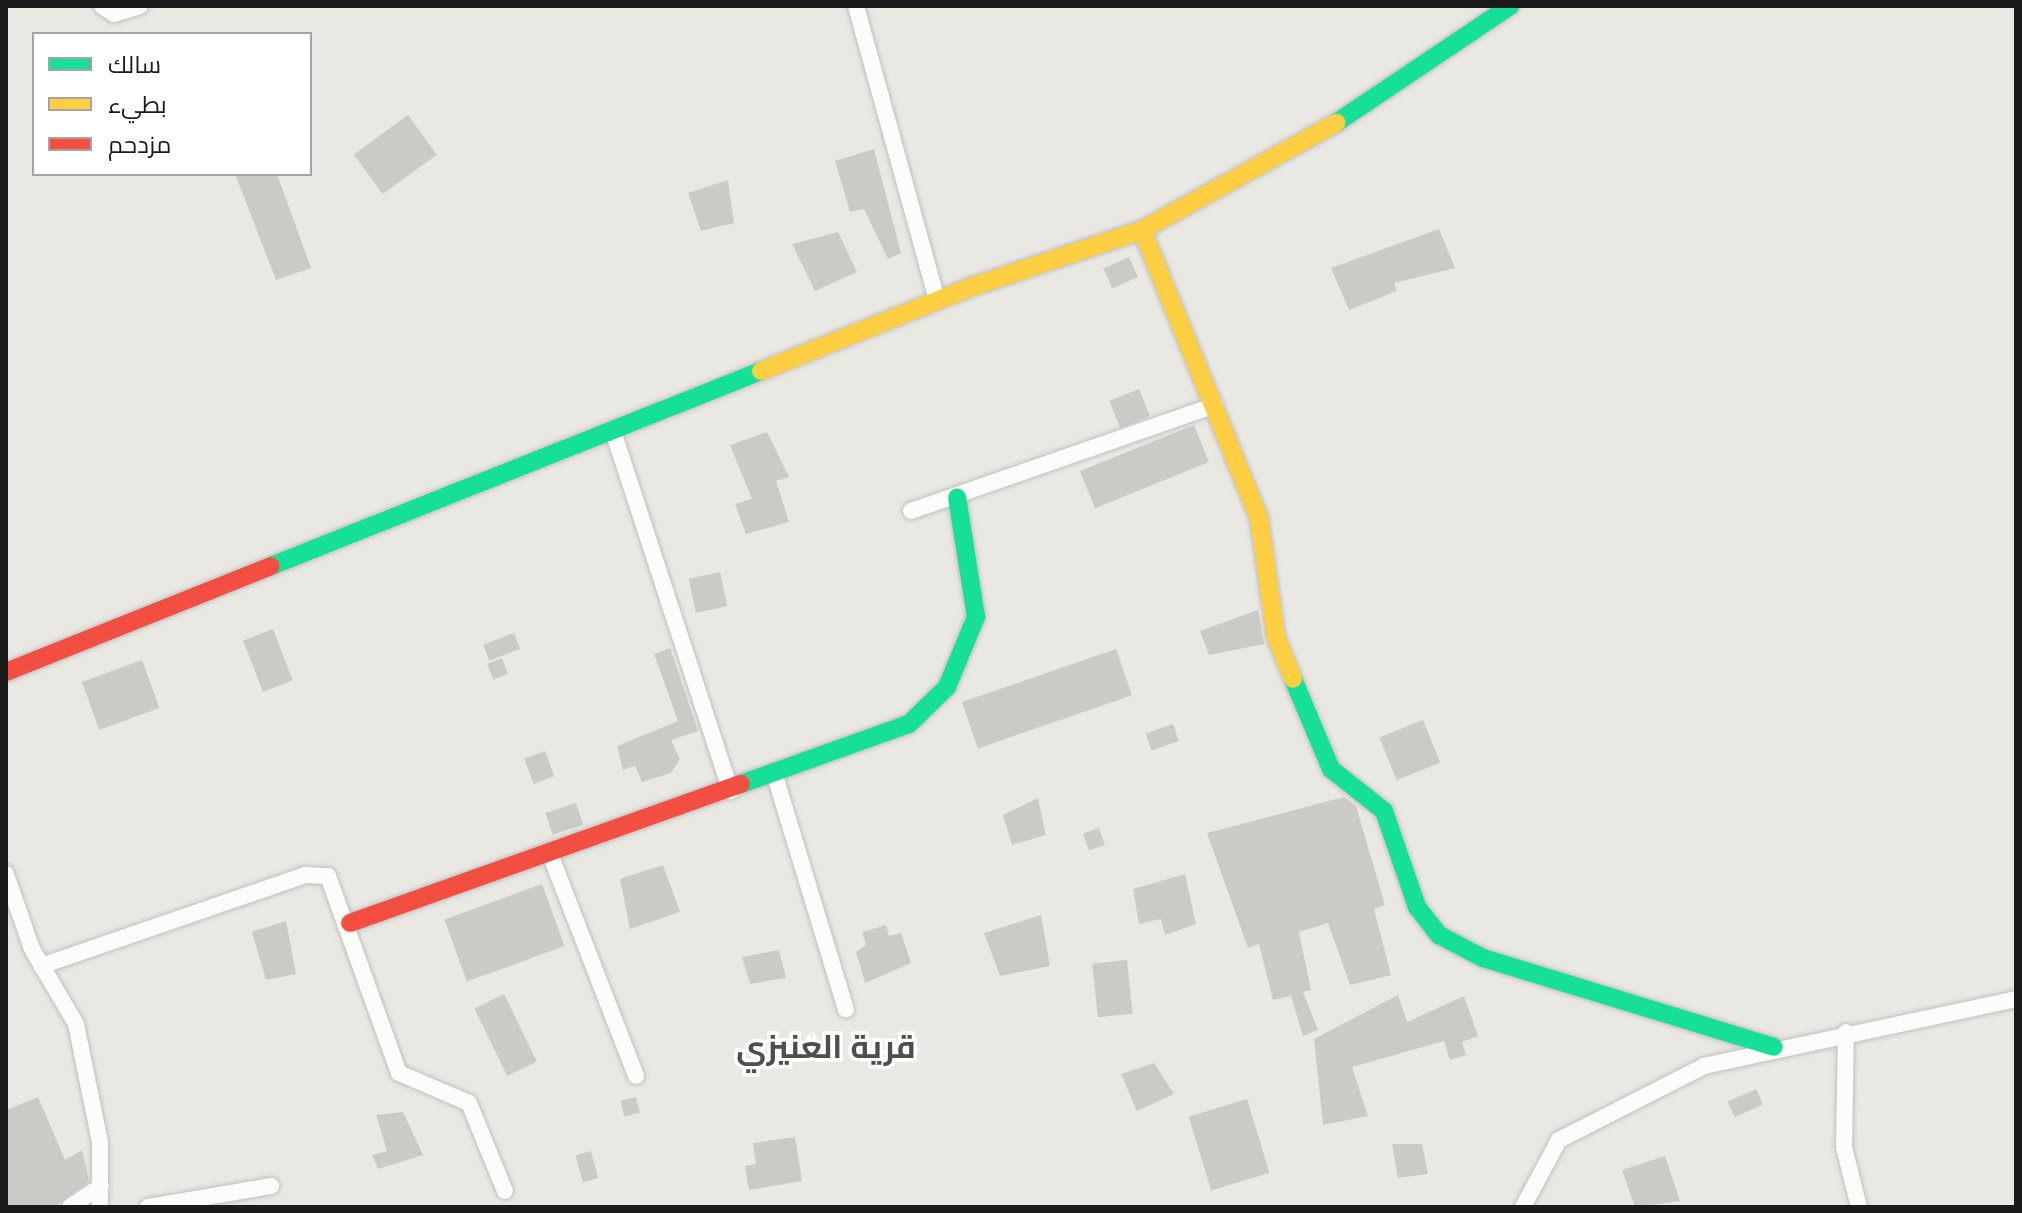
<!DOCTYPE html>
<meta charset="utf-8">
<style>
body{margin:0}
#map{position:relative;width:2022px;height:1213px;overflow:hidden;background:#e9e8e3;font-family:Karla,Cairo,sans-serif}
div>[style]{position:absolute}
[style*='--x']{left:calc(var(--x)*1px);top:calc(var(--y)*1px);width:calc(var(--w)*1px);rotate:calc(var(--a)*1deg)}
.building>*{inset:0;background:#cccac6;transform-origin:0 0}
.roads{filter:drop-shadow(0 0 2px #c0c0be) drop-shadow(0 0 2px #c0c0be)}
.street>*{height:16px;margin:-8px;padding:0 8px;transform-origin:8px;border-radius:8px;background:#fcfcfb}
.fast>*{height:18px;margin:-9px;padding:0 9px;transform-origin:9px;border-radius:9px;background:#16e098}
.slow>*{height:18px;margin:-9px;padding:0 9px;transform-origin:9px;border-radius:9px;background:#ffcf43}
.jam>*{height:18px;margin:-9px;padding:0 9px;transform-origin:9px;border-radius:9px;background:#f24e42}
span{translate:-50% -50%;white-space:nowrap;text-align:center;line-height:1.15;-webkit-text-stroke:7px #fff;paint-order:stroke}
.district-label{font-size:32px;color:#4e4e4e;font-weight:700}
.frame{position:absolute;inset:0;border:8px solid #1b1b1b;pointer-events:none}
.legend{position:absolute;left:32px;top:32px;width:280px;height:144px;box-sizing:border-box;background:#fff;border:2px solid #a4a4a4;margin:0;padding:10px 14px;list-style:none;font-size:24px;color:#1b1b1b}
.legend li{display:flex;align-items:center;gap:16px;height:40px}
.legend b{width:40px;border:2px solid #a4a4a4}
</style>
<div id="map">
<div class="building">
<i style="left:408px;top:115px;width:49px;height:67px;rotate:54deg"></i>
<i style="clip-path:polygon(874px 149px,901px 253px,888px 259px,864px 209px,850px 212px,835px 161px)"></i>
<i style="clip-path:polygon(235px 174px,277px 174px,311px 268px,276px 280px)"></i>
<i style="clip-path:polygon(728px 180px,734px 223px,701px 231px,688px 193px)"></i>
<i style="clip-path:polygon(1439px 229px,1455px 268px,1394px 283px,1397px 291px,1349px 310px,1331px 268px)"></i>
<i style="clip-path:polygon(838px 232px,857px 272px,815px 291px,792px 244px)"></i>
<i style="left:1129px;top:257px;width:22px;height:28px;rotate:66deg"></i>
<i style="left:1139px;top:389px;width:29px;height:32px;rotate:68deg"></i>
<i style="left:1194px;top:425px;width:40px;height:123px;rotate:68deg"></i>
<i style="clip-path:polygon(767px 432px,789px 477px,776px 481px,789px 522px,746px 534px,735px 504px,752px 499px,730px 445px)"></i>
<i style="left:720px;top:572px;width:35px;height:32px;rotate:78deg"></i>
<i style="clip-path:polygon(1258px 610px,1264px 644px,1209px 655px,1200px 631px)"></i>
<i style="left:273px;top:629px;width:55px;height:32px;rotate:69deg"></i>
<i style="left:514px;top:633px;width:17px;height:33px;rotate:69deg"></i>
<i style="clip-path:polygon(670px 648px,698px 731px,671px 740px,680px 759px,671px 773px,642px 782px,635px 766px,623px 770px,617px 746px,678px 721px,654px 654px)"></i>
<i style="left:1116px;top:649px;width:49px;height:163px;rotate:71deg"></i>
<i style="left:502px;top:658px;width:17px;height:16px;rotate:69deg"></i>
<i style="left:142px;top:660px;width:51px;height:64px;rotate:70deg"></i>
<i style="left:1423px;top:720px;width:46px;height:47px;rotate:68deg"></i>
<i style="left:1173px;top:724px;width:18px;height:29px;rotate:71deg"></i>
<i style="left:545px;top:751px;width:27px;height:22px;rotate:70deg"></i>
<i style="clip-path:polygon(1344px 797px,1356px 806px,1385px 905px,1374px 909px,1391px 975px,1350px 985px,1328px 923px,1299px 932px,1311px 990px,1303px 992px,1318px 1030px,1303px 1036px,1291px 996px,1273px 1000px,1259px 944px,1248px 948px,1207px 833px)"></i>
<i style="clip-path:polygon(1038px 798px,1046px 835px,1012px 845px,1003px 815px)"></i>
<i style="left:576px;top:803px;width:23px;height:32px;rotate:72deg"></i>
<i style="left:1099px;top:828px;width:18px;height:17px;rotate:71deg"></i>
<i style="clip-path:polygon(663px 865px,680px 912px,630px 929px,620px 879px)"></i>
<i style="clip-path:polygon(1185px 874px,1196px 924px,1165px 935px,1161px 919px,1139px 924px,1133px 889px)"></i>
<i style="left:542px;top:884px;width:66px;height:104px;rotate:70deg"></i>
<i style="clip-path:polygon(1041px 915px,1050px 966px,1000px 976px,984px 933px)"></i>
<i style="clip-path:polygon(286px 921px,296px 974px,266px 980px,252px 932px)"></i>
<i style="clip-path:polygon(886px 925px,889px 936px,901px 933px,911px 963px,865px 983px,856px 952px,866px 945px,862px 932px)"></i>
<i style="clip-path:polygon(779px 950px,786px 978px,750px 984px,742px 957px)"></i>
<i style="left:1127px;top:960px;width:54px;height:35px;rotate:84deg"></i>
<i style="left:504px;top:994px;width:75px;height:33px;rotate:64deg"></i>
<i style="clip-path:polygon(1398px 995px,1407px 1022px,1464px 996px,1478px 1036px,1462px 1042px,1466px 1055px,1450px 1060px,1444px 1041px,1352px 1067px,1368px 1116px,1323px 1125px,1314px 1039px)"></i>
<i style="clip-path:polygon(1154px 1063px,1174px 1094px,1137px 1111px,1121px 1074px)"></i>
<i style="left:1756px;top:1089px;width:17px;height:31px;rotate:66deg"></i>
<i style="clip-path:polygon(38px 1097px,65px 1160px,82px 1150px,89px 1181px,55px 1207px,6px 1207px,6px 1110px)"></i>
<i style="left:636px;top:1097px;width:16px;height:16px;rotate:76deg"></i>
<i style="left:1247px;top:1099px;width:77px;height:61px;rotate:73deg"></i>
<i style="clip-path:polygon(403px 1112px,423px 1155px,378px 1169px,372px 1155px,387px 1151px,376px 1115px)"></i>
<i style="clip-path:polygon(795px 1137px,802px 1181px,749px 1190px,745px 1166px,756px 1164px,753px 1143px)"></i>
<i style="clip-path:polygon(1392px 1144px,1422px 1144px,1428px 1174px,1398px 1178px)"></i>
<i style="left:591px;top:1151px;width:28px;height:16px;rotate:75deg"></i>
<i style="clip-path:polygon(1665px 1156px,1680px 1201px,1635px 1207px,1622px 1170px)"></i>
</div>
<div class="roads">
<div class="street">
<i style="--x:102;--y:6;--w:14;--a:34"></i>
<i style="--x:114;--y:14;--w:27;--a:-17"></i>
<i style="--x:856;--y:6;--w:306;--a:74.6"></i>
<i style="--x:613;--y:431;--w:379;--a:71.9"></i>
<i style="--x:911;--y:511;--w:322;--a:-19.2"></i>
<i style="--x:775;--y:776;--w:244;--a:73.1"></i>
<i style="--x:550;--y:854;--w:238;--a:68.8"></i>
<i style="--x:6;--y:874;--w:79;--a:70.9"></i>
<i style="--x:32;--y:949;--w:87;--a:59.6"></i>
<i style="--x:76;--y:1024;--w:120;--a:78.5"></i>
<i style="--x:100;--y:1142;--w:65;--a:90"></i>
<i style="--x:41;--y:966;--w:280;--a:-19"></i>
<i style="--x:306;--y:875;--w:22;--a:3"></i>
<i style="--x:328;--y:876;--w:209;--a:70.2"></i>
<i style="--x:399;--y:1073;--w:76;--a:23.2"></i>
<i style="--x:469;--y:1103;--w:95;--a:67.8"></i>
<i style="--x:1846;--y:1032;--w:115;--a:91"></i>
<i style="--x:1844;--y:1147;--w:62;--a:76"></i>
<i style="--x:70;--y:1207;--w:37;--a:-34"></i>
<i style="--x:148;--y:1207;--w:125;--a:-9.7"></i>
<i style="--x:1523;--y:1207;--w:76;--a:-61.8"></i>
<i style="--x:1559;--y:1140;--w:163;--a:-27"></i>
<i style="--x:1704;--y:1066;--w:319;--a:-12.1"></i>
</div>
<div class="fast">
<i style="--x:1336;--y:123;--w:210;--a:-33.9"></i>
<i style="--x:271;--y:566;--w:527;--a:-21.7"></i>
<i style="--x:1293;--y:679;--w:98;--a:67.1"></i>
<i style="--x:1331;--y:769;--w:68;--a:38.4"></i>
<i style="--x:1384;--y:811;--w:102;--a:71"></i>
<i style="--x:1417;--y:907;--w:36;--a:52"></i>
<i style="--x:1439;--y:935;--w:50;--a:27.6"></i>
<i style="--x:1483;--y:958;--w:304;--a:17"></i>
<i style="--x:741;--y:784;--w:178;--a:-19.7"></i>
<i style="--x:909;--y:724;--w:53;--a:-44.2"></i>
<i style="--x:947;--y:687;--w:76;--a:-67.5"></i>
<i style="--x:976;--y:617;--w:121;--a:-99"></i>
</div>
<div class="slow">
<i style="--x:1142;--y:230;--w:311;--a:67.9"></i>
<i style="--x:1259;--y:518;--w:120;--a:81.9"></i>
<i style="--x:1276;--y:637;--w:45;--a:68"></i>
<i style="--x:761;--y:371;--w:223;--a:-21.8"></i>
<i style="--x:968;--y:288;--w:183;--a:-18.4"></i>
<i style="--x:1142;--y:230;--w:222;--a:-28.9"></i>
</div>
<div class="jam">
<i style="--x:6;--y:672;--w:285;--a:-21.8"></i>
<i style="--x:350;--y:923;--w:415;--a:-19.6"></i>
</div>
</div>
<div class="district-label">
<span style="left:826px;top:1048px">قرية العنيزي</span>
</div>
<div class="frame"></div>
<ul class="legend">
<li><b style="height:10px;background:#16e098"></b>سالك</li>
<li><b style="height:10px;background:#ffcf43"></b>بطيء</li>
<li><b style="height:10px;background:#f24e42"></b>مزدحم</li>
</ul>
</div>
